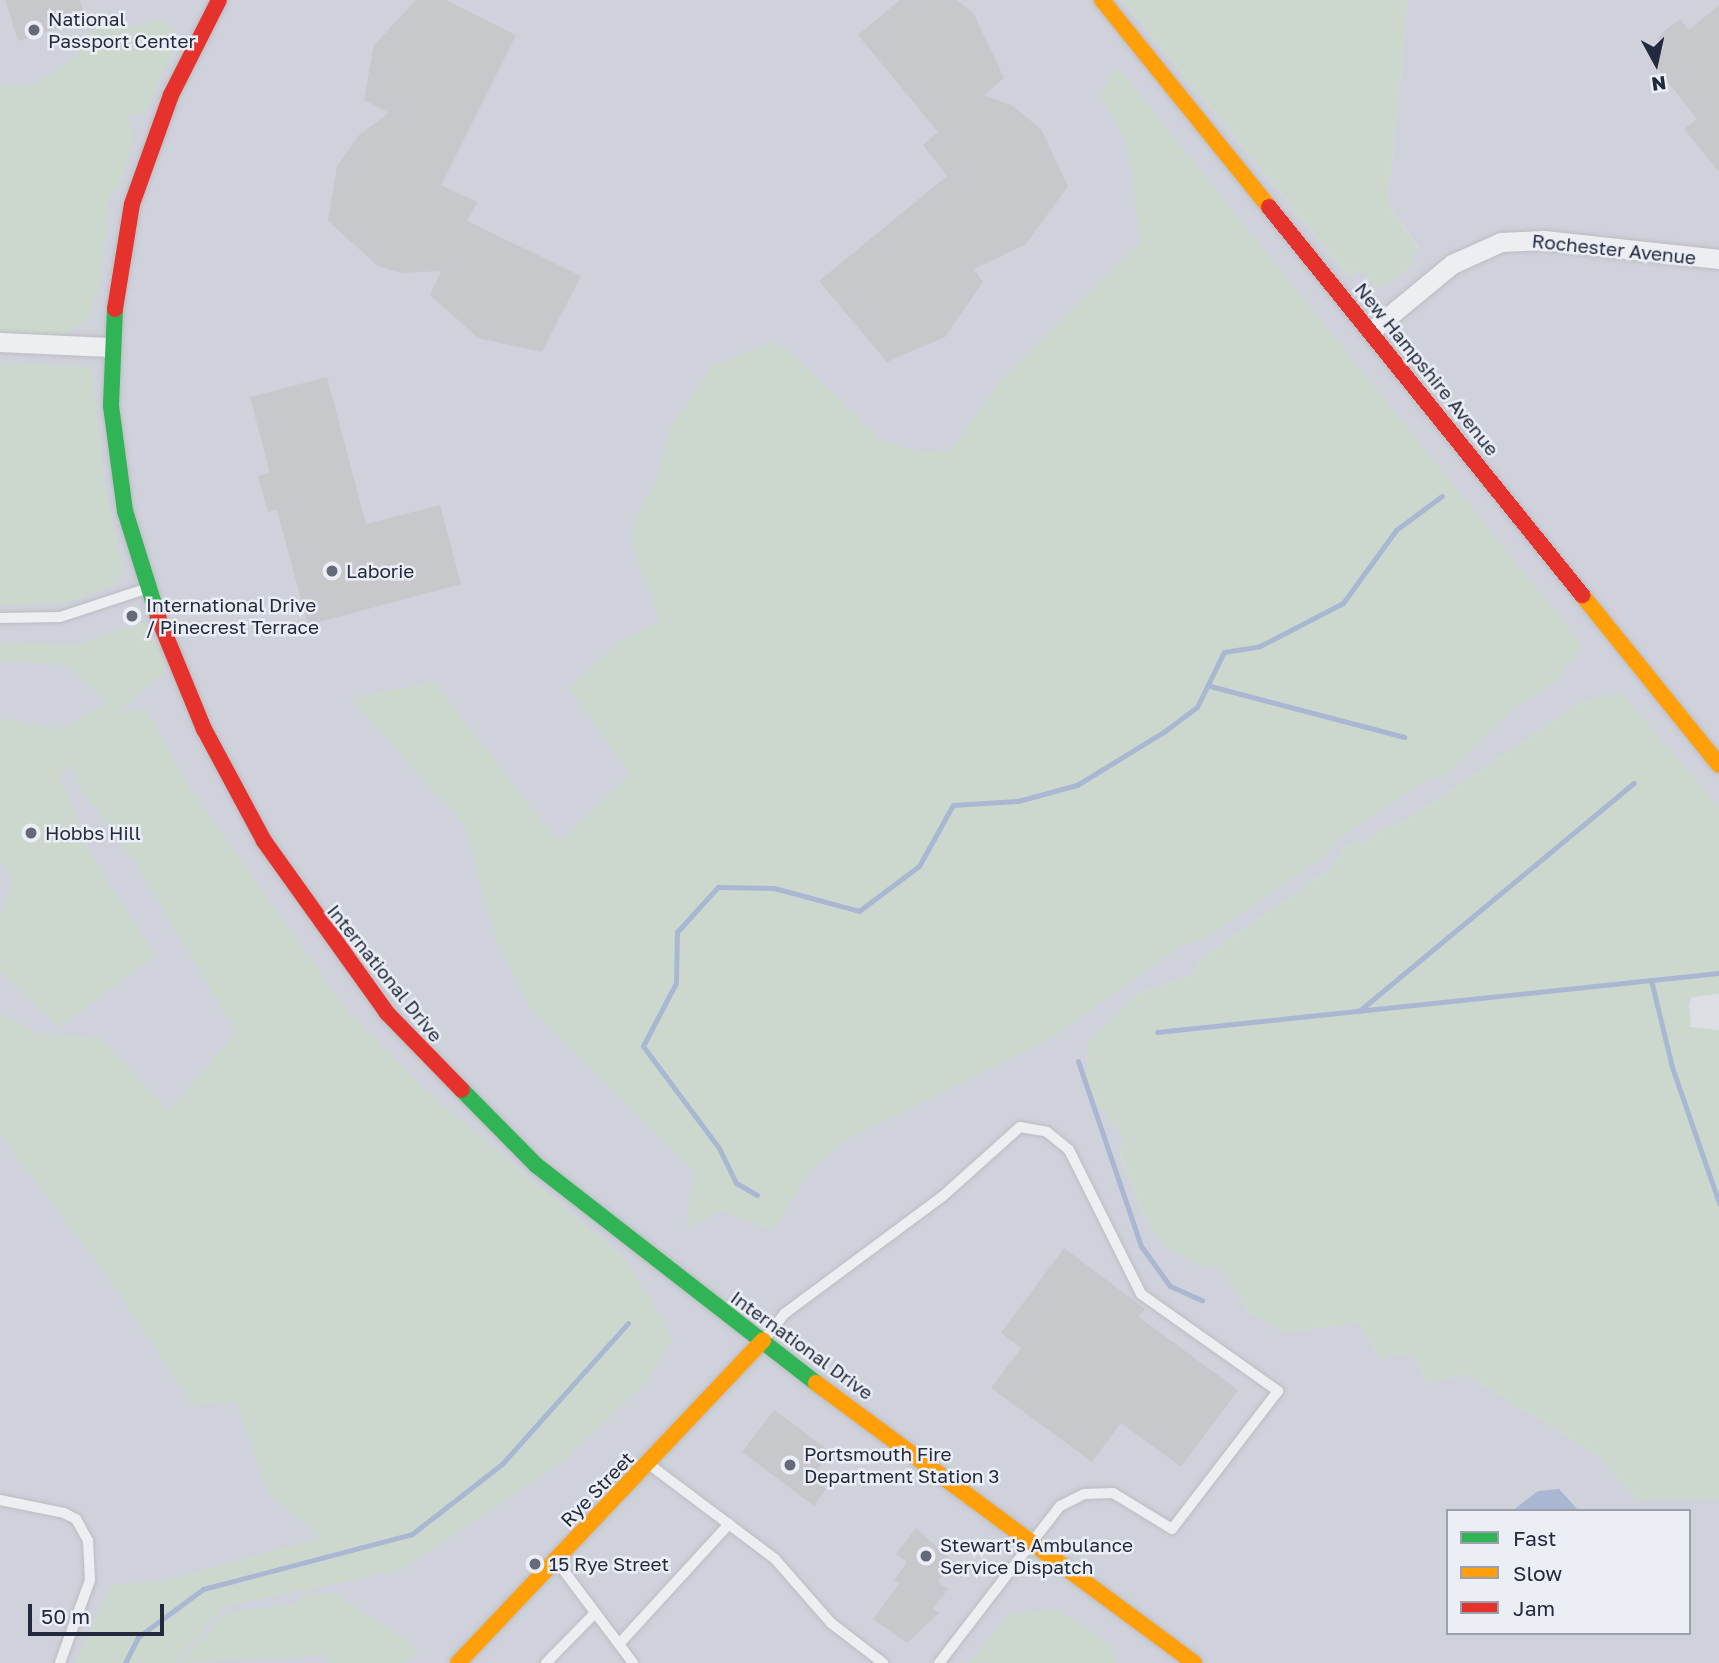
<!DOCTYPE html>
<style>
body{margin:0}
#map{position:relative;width:1719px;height:1663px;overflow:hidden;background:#dedfe4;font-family:"Golos Text",sans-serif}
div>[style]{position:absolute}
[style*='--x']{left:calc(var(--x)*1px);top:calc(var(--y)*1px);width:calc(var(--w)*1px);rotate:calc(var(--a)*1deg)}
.built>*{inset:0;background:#cfd2db}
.green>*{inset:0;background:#ccd8ce}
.water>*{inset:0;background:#aab7d2}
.stream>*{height:5px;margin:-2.5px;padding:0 2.5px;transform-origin:2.5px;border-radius:2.5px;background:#aab7d2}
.building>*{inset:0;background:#c6c8cc}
.roads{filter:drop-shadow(0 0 2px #bcbdc2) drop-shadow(0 0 2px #bcbdc2)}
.lane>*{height:10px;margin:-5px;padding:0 5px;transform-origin:5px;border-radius:5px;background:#edeef1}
.street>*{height:19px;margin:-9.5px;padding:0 9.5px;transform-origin:9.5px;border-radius:9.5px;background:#edeef1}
.fast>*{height:16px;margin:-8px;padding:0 8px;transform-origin:8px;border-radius:8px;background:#30b455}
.slow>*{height:16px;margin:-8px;padding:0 8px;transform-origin:8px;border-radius:8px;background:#ff9f0a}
.jam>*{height:16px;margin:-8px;padding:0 8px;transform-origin:8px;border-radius:8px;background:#e5322d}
.dots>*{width:19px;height:19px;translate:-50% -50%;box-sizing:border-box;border:4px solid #ebeef5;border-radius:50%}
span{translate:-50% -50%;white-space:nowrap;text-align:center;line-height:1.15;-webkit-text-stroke:5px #ebeef5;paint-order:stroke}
.poi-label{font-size:19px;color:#242a3e}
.left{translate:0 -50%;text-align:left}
.street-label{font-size:19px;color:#242a3e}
.legend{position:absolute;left:1446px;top:1509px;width:245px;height:126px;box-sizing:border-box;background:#ebeef5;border:2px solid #9ba0ac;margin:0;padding:9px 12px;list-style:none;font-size:21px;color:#242a3e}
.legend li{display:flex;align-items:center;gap:14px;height:35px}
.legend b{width:35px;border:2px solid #9ba0ac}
.north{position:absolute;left:1621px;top:28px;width:70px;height:70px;-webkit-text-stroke:5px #ebeef5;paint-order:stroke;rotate:172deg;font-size:19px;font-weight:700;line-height:28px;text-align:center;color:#242a3e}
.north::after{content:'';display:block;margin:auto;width:24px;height:32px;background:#242a3e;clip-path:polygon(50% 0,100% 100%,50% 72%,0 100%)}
.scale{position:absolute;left:28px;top:1604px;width:136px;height:32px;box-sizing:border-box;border:4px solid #242a3e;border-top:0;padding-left:9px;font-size:21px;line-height:24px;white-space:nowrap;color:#242a3e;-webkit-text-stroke:5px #ebeef5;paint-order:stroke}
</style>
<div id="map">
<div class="built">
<i style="clip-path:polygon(evenodd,0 0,1122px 0,1349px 277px,1359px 270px,1386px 286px,1411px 266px,1418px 247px,1388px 204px,1408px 0,1719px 0,1719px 808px,1622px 694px,1581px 702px,1403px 822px,1380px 829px,1370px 842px,1347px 844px,1330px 869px,1199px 960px,1191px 976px,1137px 994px,1085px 1088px,1123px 1137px,1120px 1156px,1146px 1220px,1166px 1247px,1200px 1266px,1220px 1266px,1248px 1313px,1285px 1332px,1358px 1323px,1380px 1358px,1413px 1354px,1426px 1383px,1465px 1374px,1599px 1456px,1637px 1500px,1719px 1500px,1719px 1663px,0 1663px,0 0,1448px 1511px,1689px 1511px,1689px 1633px,1448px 1633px,1448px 1511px)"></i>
</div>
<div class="green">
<i style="clip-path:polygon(1122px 0,1408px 0,1388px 204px,1418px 248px,1411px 266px,1386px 286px,1374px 286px,1359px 270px,1349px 277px)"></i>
<i style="clip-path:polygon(160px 20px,175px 30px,176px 44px,145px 113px,129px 115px,133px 140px,120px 184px,109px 197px,102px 273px,89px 318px,58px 339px,0 337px,0 86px,31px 85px,69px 63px,100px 23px,122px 29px)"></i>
<i style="clip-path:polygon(1117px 66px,1582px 645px,1556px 682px,1515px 707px,1444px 777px,1432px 777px,1342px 836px,1324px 856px,1206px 938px,1181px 946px,1045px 1042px,849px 1138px,808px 1173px,773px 1231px,722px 1211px,686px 1228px,694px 1171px,530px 1007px,494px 935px,464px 824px,350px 698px,434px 682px,559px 843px,630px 775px,569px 688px,623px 639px,660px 622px,631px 544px,634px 521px,659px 476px,667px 434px,711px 367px,771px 342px,789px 351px,880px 439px,918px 452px,951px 451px,999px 382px,1141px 241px,1126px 142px,1100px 95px)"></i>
<i style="clip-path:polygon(0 362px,92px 367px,105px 489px,124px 569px,115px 586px,63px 604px,0 605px)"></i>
<i style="clip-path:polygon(145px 622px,168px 669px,118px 712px,146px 710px,192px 791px,349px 1013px,423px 1088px,625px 1258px,673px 1338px,645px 1384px,566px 1459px,401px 1570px,226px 1606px,174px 1663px,75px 1663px,111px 1585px,165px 1581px,322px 1537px,269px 1495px,236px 1402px,192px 1405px,101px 1268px,0 1134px,0 1013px,37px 1033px,100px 1038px,169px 1111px,236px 1032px,135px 863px,76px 781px,71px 764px,60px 776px,91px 855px,156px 955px,59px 1028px,0 971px,0 918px,13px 881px,0 860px,0 719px,63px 729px,107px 702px,68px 665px,0 662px,0 643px,79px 644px)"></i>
<i style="clip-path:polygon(1622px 693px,1719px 808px,1719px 994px,1692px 997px,1689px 1004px,1691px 1027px,1719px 1030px,1719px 1500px,1637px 1500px,1599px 1456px,1465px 1374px,1426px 1383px,1413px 1354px,1380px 1358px,1358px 1323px,1284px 1332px,1248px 1313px,1220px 1266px,1200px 1266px,1166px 1248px,1146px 1220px,1120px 1155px,1123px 1137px,1085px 1088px,1088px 1043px,1137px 994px,1191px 976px,1199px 960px,1330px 869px,1347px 844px,1370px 842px,1380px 829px,1403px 822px,1581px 702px)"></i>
<i style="clip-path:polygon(305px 1593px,336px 1594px,419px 1649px,405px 1663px,328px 1663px,328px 1655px,178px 1663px,227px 1613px,295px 1604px)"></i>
<i style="clip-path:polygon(1057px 1609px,1109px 1644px,1117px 1663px,970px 1663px,1007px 1615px)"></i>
</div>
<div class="water">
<i style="clip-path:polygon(1559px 1489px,1579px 1511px,1512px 1511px,1538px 1491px)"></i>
</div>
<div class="stream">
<i style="--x:1210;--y:686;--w:201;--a:14.7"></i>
<i style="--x:1651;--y:980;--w:89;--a:76.4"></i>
<i style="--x:1672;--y:1067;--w:144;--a:70.9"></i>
<i style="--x:1359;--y:1011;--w:357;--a:-39.7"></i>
<i style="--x:1157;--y:1032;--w:565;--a:-5.99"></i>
<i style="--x:1078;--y:1061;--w:195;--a:71.2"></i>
<i style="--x:1141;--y:1246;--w:49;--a:54.1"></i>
<i style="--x:1170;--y:1286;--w:35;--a:24"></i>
<i style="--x:757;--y:1195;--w:24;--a:-150"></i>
<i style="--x:736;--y:1183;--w:39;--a:-116"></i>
<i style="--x:719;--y:1148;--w:127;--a:-126.7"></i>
<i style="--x:643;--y:1046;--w:71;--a:-62.4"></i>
<i style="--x:676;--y:983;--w:51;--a:-88.9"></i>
<i style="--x:677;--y:932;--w:61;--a:-47.7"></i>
<i style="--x:718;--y:887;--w:56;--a:1"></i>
<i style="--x:774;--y:888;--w:88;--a:15.1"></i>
<i style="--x:859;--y:911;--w:75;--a:-36.9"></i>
<i style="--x:919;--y:866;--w:70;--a:-60.9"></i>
<i style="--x:953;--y:805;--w:65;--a:-3.5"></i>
<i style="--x:1018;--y:801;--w:61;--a:-15.2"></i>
<i style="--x:1077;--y:785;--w:103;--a:-31.5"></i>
<i style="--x:1165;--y:731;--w:40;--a:-37"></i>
<i style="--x:1197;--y:707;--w:61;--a:-63.9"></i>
<i style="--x:1224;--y:652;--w:36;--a:-9"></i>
<i style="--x:1260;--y:646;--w:93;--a:-27.4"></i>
<i style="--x:1343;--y:603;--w:90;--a:-54"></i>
<i style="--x:1396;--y:530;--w:57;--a:-36.5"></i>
<i style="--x:125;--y:1663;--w:29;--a:-63"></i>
<i style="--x:138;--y:1637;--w:81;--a:-36.4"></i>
<i style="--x:203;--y:1589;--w:216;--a:-14.7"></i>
<i style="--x:412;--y:1534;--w:114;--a:-37.9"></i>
<i style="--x:502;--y:1464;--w:189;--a:-48.2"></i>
</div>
<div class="building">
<i style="clip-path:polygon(5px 0,80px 0,86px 19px,18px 41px)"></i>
<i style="clip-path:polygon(416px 0,446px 0,516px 35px,441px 185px,477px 202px,467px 221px,581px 276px,542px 352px,478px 338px,430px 295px,441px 271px,401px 273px,378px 266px,328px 221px,337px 166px,359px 135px,389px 113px,364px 100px,374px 45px)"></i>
<i style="clip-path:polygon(900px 0,957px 0,974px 14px,1004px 78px,984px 95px,1013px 106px,1041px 129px,1068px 186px,1026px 244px,974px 269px,983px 282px,945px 337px,887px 362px,819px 281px,947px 176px,923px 145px,938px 132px,858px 35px)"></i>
<i style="clip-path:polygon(1719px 5px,1719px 172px,1684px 129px,1697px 119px,1650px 59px,1665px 47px,1657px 37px,1680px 19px,1689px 30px)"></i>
<i style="clip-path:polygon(327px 377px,366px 524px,440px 505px,461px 584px,308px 625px,277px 510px,268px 512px,258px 476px,270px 473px,250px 397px)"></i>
<i style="clip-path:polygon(1064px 1248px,1145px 1309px,1139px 1317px,1238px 1390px,1181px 1467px,1121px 1423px,1092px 1462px,991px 1388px,1021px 1348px,1001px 1333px)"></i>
<i style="clip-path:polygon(774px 1410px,831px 1452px,811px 1478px,826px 1489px,814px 1506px,742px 1452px)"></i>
<i style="clip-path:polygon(916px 1528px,953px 1562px,938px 1582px,948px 1589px,933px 1609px,939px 1613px,907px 1643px,873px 1619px,899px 1584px,894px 1580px,907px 1562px,896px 1554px)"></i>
</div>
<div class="roads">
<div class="lane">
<i style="--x:0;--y:618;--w:60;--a:-1"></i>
<i style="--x:60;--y:617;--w:89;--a:-18.2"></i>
<i style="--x:763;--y:1341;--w:34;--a:-52"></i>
<i style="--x:784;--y:1314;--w:198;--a:-36.6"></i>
<i style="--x:943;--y:1196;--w:103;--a:-41.9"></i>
<i style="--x:1020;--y:1127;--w:27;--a:10"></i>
<i style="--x:1047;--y:1132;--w:28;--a:39"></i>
<i style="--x:1069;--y:1150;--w:161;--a:63.4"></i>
<i style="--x:1141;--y:1294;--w:168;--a:35.3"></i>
<i style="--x:1278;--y:1391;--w:174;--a:127.5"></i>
<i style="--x:1172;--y:1529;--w:69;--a:-148.6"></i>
<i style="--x:1113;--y:1493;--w:29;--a:178"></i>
<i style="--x:1084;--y:1494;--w:27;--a:153"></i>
<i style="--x:1060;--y:1506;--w:198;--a:127.6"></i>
<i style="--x:650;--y:1465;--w:156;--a:36.9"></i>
<i style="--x:775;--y:1559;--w:85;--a:48.8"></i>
<i style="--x:831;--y:1623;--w:66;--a:37.6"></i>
<i style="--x:0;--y:1500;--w:65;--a:11.5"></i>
<i style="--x:64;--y:1513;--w:13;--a:27"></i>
<i style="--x:76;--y:1519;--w:25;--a:61"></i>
<i style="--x:88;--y:1541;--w:39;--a:87"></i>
<i style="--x:90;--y:1580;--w:88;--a:109.9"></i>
<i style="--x:558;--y:1563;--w:125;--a:53.1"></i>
<i style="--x:619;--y:1644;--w:163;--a:-47.5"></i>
<i style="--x:546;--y:1663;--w:70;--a:-45.6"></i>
</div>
<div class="street">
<i style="--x:1371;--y:331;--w:105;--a:-39.6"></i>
<i style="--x:1452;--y:264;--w:54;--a:-24.2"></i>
<i style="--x:1501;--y:242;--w:43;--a:-2.7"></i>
<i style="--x:1544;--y:240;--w:176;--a:6.2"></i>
<i style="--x:0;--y:342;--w:109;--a:2.6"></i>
</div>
<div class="fast">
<i style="--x:115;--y:309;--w:97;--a:92.4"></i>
<i style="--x:111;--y:406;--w:106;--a:82.4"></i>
<i style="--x:125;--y:511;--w:111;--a:72.7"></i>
<i style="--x:462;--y:1090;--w:105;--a:45.4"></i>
<i style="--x:536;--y:1165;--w:355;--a:37.9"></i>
</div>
<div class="slow">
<i style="--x:1102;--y:0;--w:266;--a:51.1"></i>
<i style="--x:1582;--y:595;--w:218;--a:51.1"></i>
<i style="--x:816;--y:1383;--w:470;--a:36.5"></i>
<i style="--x:458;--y:1663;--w:444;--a:-46.6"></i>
</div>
<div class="jam">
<i style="--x:1269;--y:207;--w:499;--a:51.1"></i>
<i style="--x:115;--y:309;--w:106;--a:-80.8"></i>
<i style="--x:132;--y:204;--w:116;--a:-70.3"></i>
<i style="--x:171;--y:95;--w:106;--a:-63.2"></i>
<i style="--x:158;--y:617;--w:121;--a:67.7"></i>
<i style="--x:204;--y:729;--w:127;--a:61.8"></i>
<i style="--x:264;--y:841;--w:211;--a:54.4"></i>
<i style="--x:387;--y:1013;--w:107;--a:45.8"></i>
</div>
</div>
<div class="dots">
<i style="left:34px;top:30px;background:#656978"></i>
<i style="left:332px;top:571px;background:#656978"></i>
<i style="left:132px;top:616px;background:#656978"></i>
<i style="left:31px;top:833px;background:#656978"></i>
<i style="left:790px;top:1465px;background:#656978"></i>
<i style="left:926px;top:1556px;background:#656978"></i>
<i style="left:535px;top:1564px;background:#656978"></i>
</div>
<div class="poi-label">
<span class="left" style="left:48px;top:30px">National<br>Passport Center</span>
<span class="left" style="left:346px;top:571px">Laborie</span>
<span class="left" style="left:146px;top:616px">International Drive<br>/ Pinecrest Terrace</span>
<span class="left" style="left:45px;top:833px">Hobbs Hill</span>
<span class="left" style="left:804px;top:1465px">Portsmouth Fire<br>Department Station 3</span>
<span class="left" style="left:940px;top:1556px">Stewart's Ambulance<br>Service Dispatch</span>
<span class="left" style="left:549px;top:1564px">15 Rye Street</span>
</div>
<div class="street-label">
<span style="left:1614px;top:249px;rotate:6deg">Rochester Avenue</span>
<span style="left:1427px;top:369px;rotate:51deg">New Hampshire Avenue</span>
<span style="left:385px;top:973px;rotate:51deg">International Drive</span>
<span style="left:802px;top:1345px;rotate:36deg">International Drive</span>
<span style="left:597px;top:1489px;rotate:-46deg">Rye Street</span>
</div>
<ul class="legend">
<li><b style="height:9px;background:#30b455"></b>Fast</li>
<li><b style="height:9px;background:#ff9f0a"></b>Slow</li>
<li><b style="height:9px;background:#e5322d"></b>Jam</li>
</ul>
<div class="north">N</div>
<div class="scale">50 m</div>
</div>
